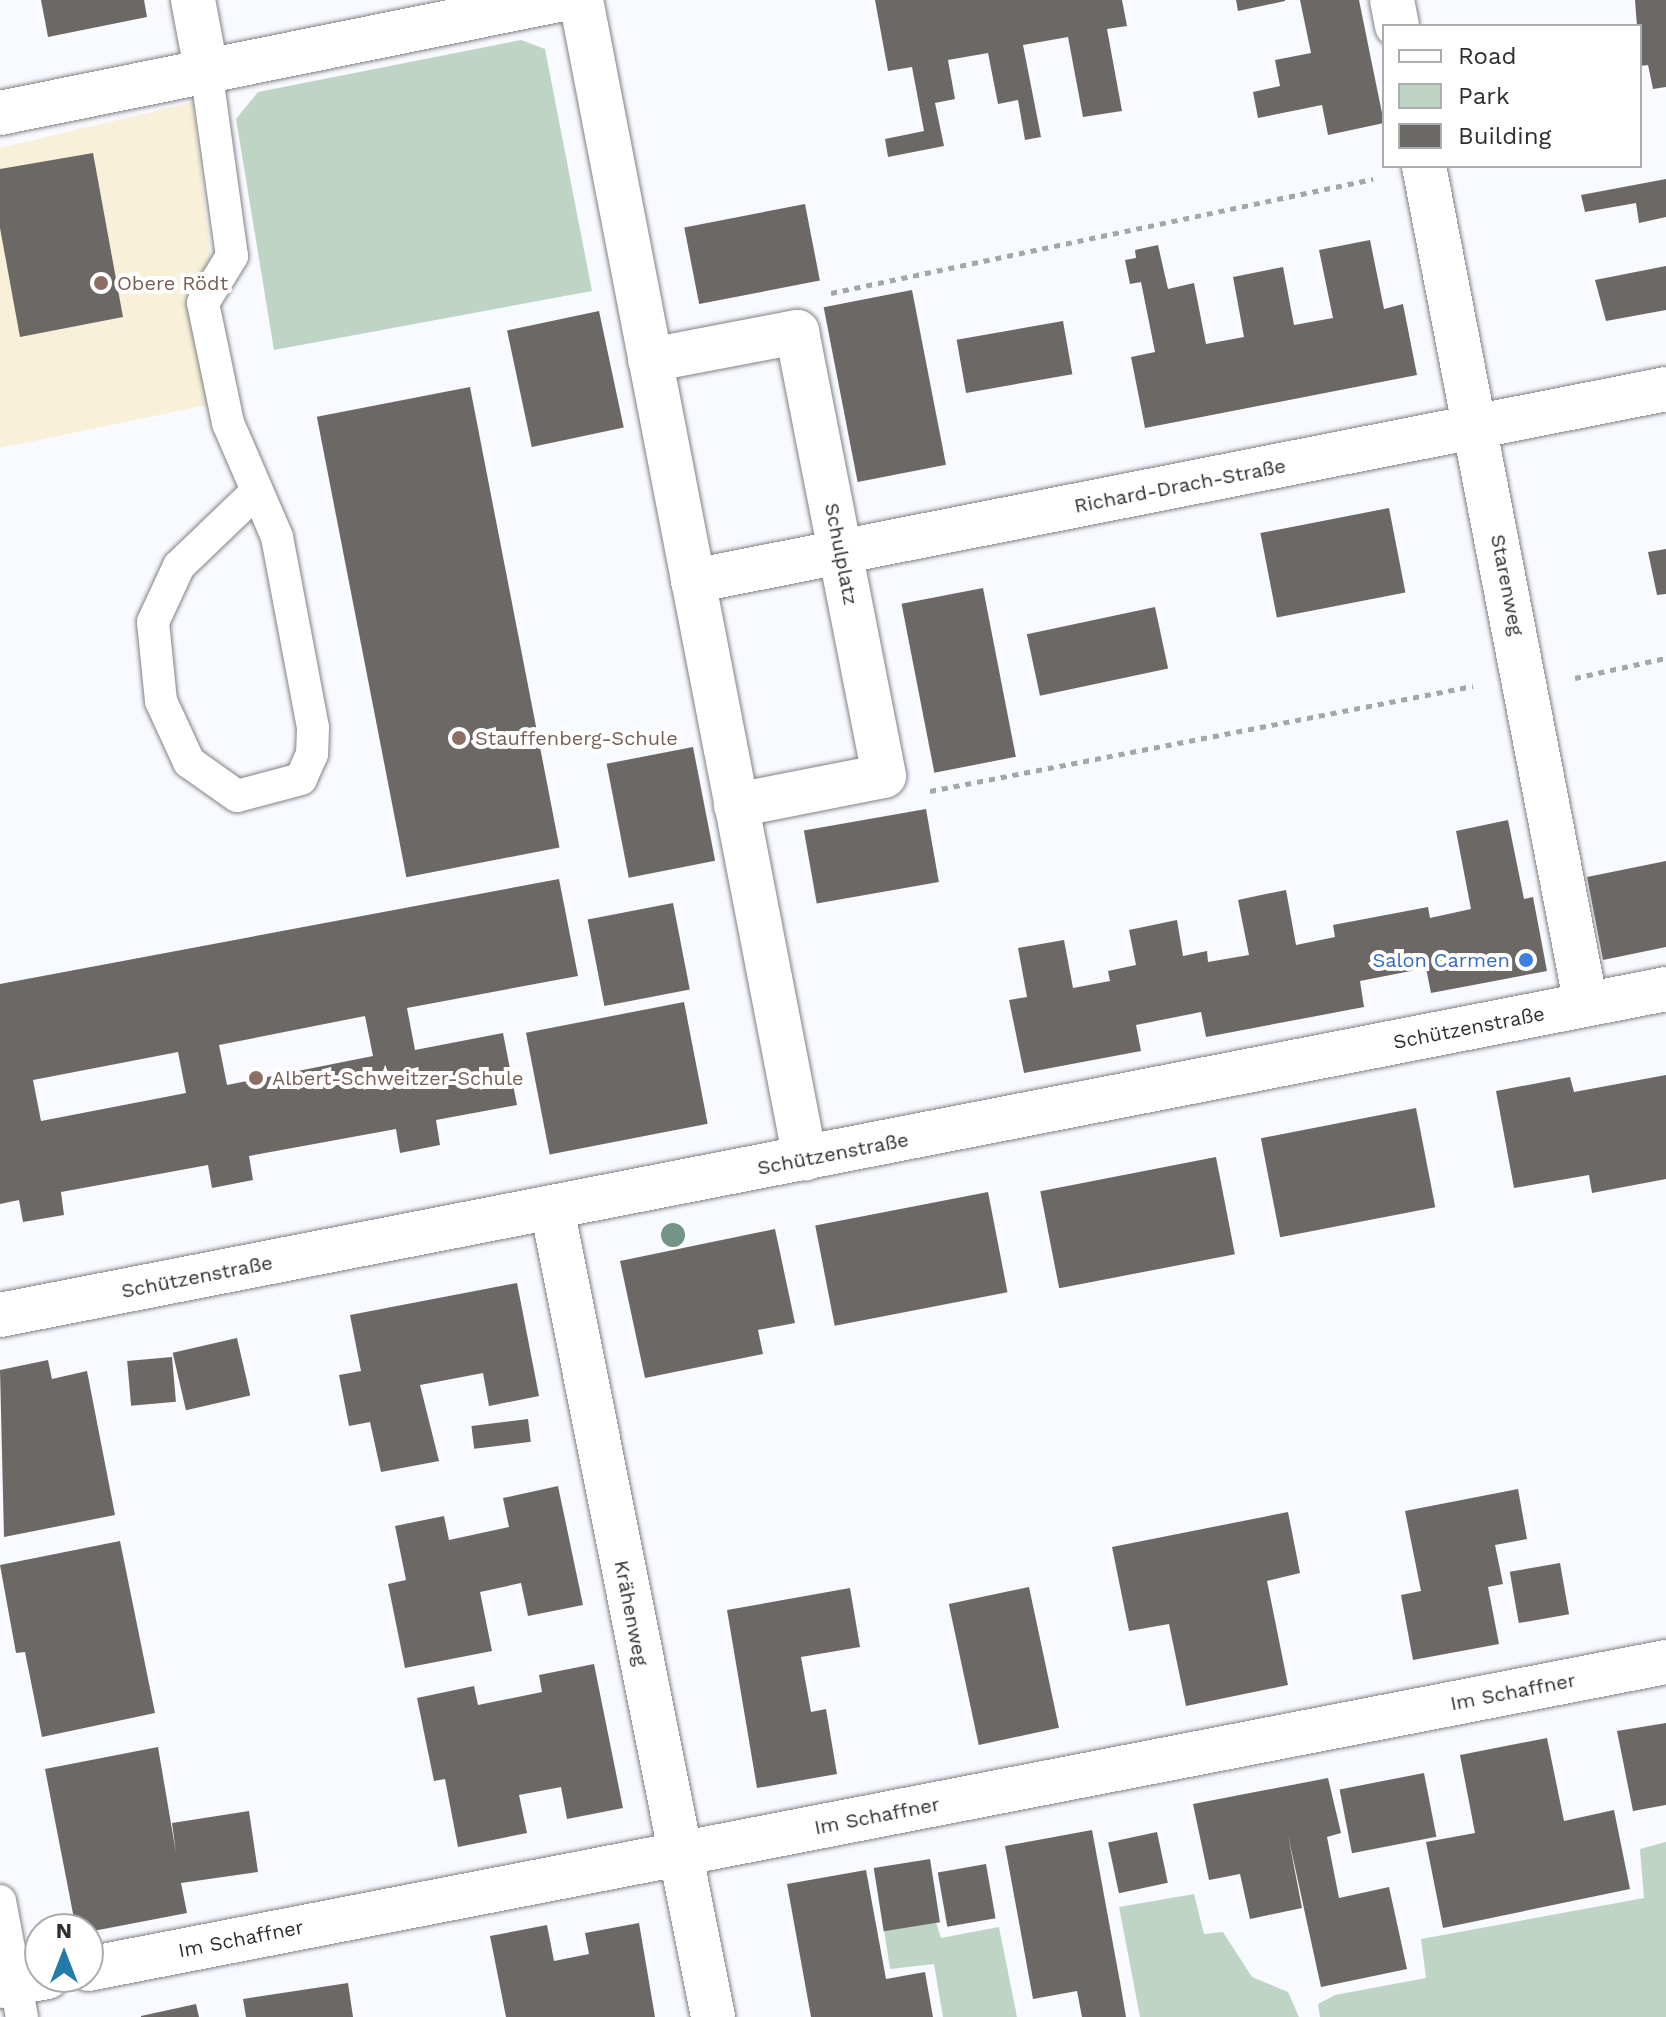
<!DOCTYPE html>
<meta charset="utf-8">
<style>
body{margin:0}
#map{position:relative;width:1666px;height:2017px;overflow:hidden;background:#f9faff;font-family:"Work Sans",sans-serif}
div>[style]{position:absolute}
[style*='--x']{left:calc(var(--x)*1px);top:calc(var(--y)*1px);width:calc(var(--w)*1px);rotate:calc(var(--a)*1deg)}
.education>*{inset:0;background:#f9f0da}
.green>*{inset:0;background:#bed5c5}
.building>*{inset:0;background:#6c6866;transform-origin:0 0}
.path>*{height:5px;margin-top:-2.5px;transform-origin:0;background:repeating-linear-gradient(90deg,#a5a6a9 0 6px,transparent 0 12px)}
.roads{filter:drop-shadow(0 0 2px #808286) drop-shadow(0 0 2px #808286)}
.service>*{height:32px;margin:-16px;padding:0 16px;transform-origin:16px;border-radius:16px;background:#fff}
.minor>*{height:44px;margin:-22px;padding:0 22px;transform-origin:22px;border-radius:22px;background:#fff}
.trees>*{width:24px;height:24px;margin:-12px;border-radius:50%;background:#739487}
.dots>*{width:22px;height:22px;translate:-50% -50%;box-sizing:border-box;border:4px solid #fff;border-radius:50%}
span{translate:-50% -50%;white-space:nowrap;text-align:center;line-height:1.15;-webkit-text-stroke:8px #fff;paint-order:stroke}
.education-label{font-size:20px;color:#785e54}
.left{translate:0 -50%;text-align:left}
.street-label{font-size:20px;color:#2e2f30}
.shop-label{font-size:20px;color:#366cbe}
.right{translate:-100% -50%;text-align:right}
.legend{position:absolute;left:1382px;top:24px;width:260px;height:144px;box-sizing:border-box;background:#fff;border:2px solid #abacac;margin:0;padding:10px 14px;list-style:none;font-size:24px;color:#2e2f30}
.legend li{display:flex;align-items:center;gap:16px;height:40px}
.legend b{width:40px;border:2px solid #abacac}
.north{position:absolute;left:24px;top:1913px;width:80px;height:80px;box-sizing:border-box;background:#fff;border:2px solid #abacac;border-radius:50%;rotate:0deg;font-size:22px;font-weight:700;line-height:32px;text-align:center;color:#2e2f30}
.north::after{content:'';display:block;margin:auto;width:28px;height:36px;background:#227baa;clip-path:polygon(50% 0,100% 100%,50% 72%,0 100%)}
</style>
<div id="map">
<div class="education">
<i style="clip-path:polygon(193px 102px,211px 263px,212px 404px,0 448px,0 148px)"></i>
</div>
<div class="green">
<i style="clip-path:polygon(521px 40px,545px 49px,592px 291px,274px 350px,236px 119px,258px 92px)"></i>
<i style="clip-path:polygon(1666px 1842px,1666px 2017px,1320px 2017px,1318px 2004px,1335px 1995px,1426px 1978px,1421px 1939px,1644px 1898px,1640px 1849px)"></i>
<i style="clip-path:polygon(1194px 1894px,1204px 1934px,1223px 1932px,1252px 1977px,1288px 1992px,1299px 2017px,1140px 2017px,1119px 1907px)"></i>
<i style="clip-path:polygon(936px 1922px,941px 1938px,999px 1927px,1017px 2017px,943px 2017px,934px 1964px,890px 1969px,884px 1929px)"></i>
</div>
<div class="building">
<i style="clip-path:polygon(41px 0,144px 0,147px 17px,48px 37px)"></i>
<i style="clip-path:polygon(875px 0,1122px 0,1127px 26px,1107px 29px,1122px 111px,1083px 117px,1068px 37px,1023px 45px,1041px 137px,1025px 140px,1018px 100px,998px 104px,988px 53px,948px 60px,955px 99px,935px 103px,944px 146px,888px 157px,885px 139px,924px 131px,912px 67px,888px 71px)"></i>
<i style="clip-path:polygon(1236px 0,1285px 0,1285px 1px,1238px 11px)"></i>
<i style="clip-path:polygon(1300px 0,1359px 0,1384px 123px,1328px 135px,1322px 105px,1258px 118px,1253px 92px,1280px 86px,1275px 60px,1311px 53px)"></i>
<i style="clip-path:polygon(1635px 0,1666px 0,1666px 87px,1653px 89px,1648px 65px,1640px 66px)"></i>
<i style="clip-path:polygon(93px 153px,123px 317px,20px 337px,0 228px,0 169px)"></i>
<i style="clip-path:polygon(1666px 179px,1666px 217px,1639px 223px,1636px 203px,1585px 212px,1581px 195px)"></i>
<i style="left:805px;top:204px;width:78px;height:123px;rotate:79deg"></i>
<i style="clip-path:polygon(1370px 240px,1384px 309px,1403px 304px,1417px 375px,1145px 428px,1131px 357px,1155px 352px,1141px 282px,1130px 284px,1125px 260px,1136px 258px,1135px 250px,1158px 245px,1168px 289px,1194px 283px,1206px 344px,1244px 337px,1233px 277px,1283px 267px,1294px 325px,1333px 318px,1319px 250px)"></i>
<i style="clip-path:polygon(1666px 266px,1666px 310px,1606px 321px,1595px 280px)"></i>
<i style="left:912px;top:290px;width:178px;height:90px;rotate:79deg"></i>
<i style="left:599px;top:311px;width:119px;height:94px;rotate:78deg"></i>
<i style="left:1063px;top:321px;width:54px;height:108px;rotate:80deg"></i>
<i style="left:470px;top:387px;width:469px;height:156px;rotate:79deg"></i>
<i style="left:1389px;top:508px;width:86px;height:131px;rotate:79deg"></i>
<i style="clip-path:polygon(1666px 549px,1666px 594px,1657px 595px,1648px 552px)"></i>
<i style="left:983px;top:588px;width:172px;height:83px;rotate:79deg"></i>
<i style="left:1155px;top:607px;width:63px;height:131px;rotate:78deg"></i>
<i style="left:693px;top:747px;width:116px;height:88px;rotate:79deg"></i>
<i style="left:926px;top:809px;width:74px;height:124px;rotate:80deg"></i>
<i style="clip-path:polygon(1508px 820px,1524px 899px,1533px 897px,1547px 971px,1431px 993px,1426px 968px,1360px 981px,1364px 1007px,1206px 1037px,1201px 1012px,1136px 1025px,1141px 1051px,1024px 1073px,1009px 1000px,1027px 997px,1018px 948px,1064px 940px,1073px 988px,1110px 981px,1108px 971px,1136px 965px,1129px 930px,1177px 920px,1183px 956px,1207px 951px,1208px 962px,1249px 955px,1238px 900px,1261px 895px,1286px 890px,1296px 945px,1335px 937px,1333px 925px,1428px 907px,1430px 918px,1471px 909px,1456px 831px)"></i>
<i style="clip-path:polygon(1666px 861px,1666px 947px,1603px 960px,1587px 877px)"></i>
<i style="clip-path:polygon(evenodd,559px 879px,578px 976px,407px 1008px,415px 1050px,503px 1033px,517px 1105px,436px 1120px,440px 1145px,400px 1153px,396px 1129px,249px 1156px,253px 1180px,212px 1188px,208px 1165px,61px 1192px,64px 1215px,23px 1222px,19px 1200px,0 1204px,0 984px,559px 879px,365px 1016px,373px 1056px,227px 1085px,219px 1045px,365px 1016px,559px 879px,178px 1052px,186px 1093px,41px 1121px,33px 1080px,178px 1052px)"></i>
<i style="left:673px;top:903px;width:88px;height:87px;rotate:79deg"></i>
<i style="left:684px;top:1002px;width:124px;height:161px;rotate:79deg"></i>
<i style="clip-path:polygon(1666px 1075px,1666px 1179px,1592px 1193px,1589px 1175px,1514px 1188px,1496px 1091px,1570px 1077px,1574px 1092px)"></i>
<i style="left:1416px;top:1108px;width:101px;height:158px;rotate:79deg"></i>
<i style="left:1216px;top:1157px;width:99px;height:179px;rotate:79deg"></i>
<i style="left:988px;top:1192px;width:102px;height:176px;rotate:79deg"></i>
<i style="clip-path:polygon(775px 1229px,795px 1323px,758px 1330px,763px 1354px,645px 1378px,620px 1261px)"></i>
<i style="clip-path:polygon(517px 1283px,539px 1396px,489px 1406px,483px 1373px,420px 1385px,439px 1461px,381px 1472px,370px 1422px,349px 1426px,339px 1375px,361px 1371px,350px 1315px)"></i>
<i style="left:237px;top:1338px;width:59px;height:66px;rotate:77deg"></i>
<i style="left:172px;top:1357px;width:45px;height:45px;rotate:85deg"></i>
<i style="clip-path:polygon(48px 1360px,52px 1379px,87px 1371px,115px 1515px,4px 1537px,0 1370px)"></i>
<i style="left:528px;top:1419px;width:23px;height:57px;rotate:83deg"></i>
<i style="clip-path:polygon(558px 1486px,583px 1605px,528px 1616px,521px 1583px,480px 1592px,492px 1651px,405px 1668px,388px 1584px,406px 1580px,395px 1526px,444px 1516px,449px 1540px,509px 1527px,503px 1498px)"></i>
<i style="clip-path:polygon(1518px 1489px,1527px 1539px,1495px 1545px,1503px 1584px,1488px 1587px,1499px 1644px,1413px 1660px,1401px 1595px,1421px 1591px,1405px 1511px)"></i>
<i style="clip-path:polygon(1288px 1512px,1300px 1573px,1267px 1581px,1288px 1685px,1186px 1706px,1169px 1624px,1129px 1631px,1112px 1547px)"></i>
<i style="clip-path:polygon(120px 1541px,155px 1713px,42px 1737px,25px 1652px,16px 1653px,0 1565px)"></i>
<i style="left:1560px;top:1563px;width:52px;height:51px;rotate:80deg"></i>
<i style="left:1029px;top:1587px;width:144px;height:82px;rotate:78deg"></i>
<i style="clip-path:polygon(850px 1588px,860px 1647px,801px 1657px,811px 1712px,826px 1709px,837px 1774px,757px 1788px,727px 1610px)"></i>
<i style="clip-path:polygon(594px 1664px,623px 1808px,567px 1819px,561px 1787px,519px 1795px,527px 1833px,458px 1847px,445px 1779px,434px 1781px,417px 1698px,474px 1686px,478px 1705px,542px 1692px,539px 1675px)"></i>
<i style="clip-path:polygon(1666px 1723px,1666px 1805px,1633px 1811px,1617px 1731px)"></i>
<i style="clip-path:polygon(1547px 1738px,1564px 1821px,1614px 1810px,1630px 1889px,1443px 1928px,1426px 1842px,1475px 1833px,1460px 1755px)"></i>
<i style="clip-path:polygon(158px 1747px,176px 1853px,172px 1823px,249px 1811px,258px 1872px,181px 1883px,187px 1913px,88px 1932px,76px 1929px,45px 1769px)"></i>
<i style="left:1424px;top:1773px;width:65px;height:86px;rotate:79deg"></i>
<i style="clip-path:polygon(1328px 1778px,1341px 1833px,1327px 1837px,1339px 1898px,1389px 1887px,1407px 1969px,1321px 1987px,1288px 1835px,1302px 1908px,1250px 1919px,1240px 1874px,1209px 1880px,1193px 1804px)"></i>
<i style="clip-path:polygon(1092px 1830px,1120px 1982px,1126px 2017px,1082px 2017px,1077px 1991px,1033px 1999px,1005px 1846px)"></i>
<i style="left:1157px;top:1832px;width:52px;height:50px;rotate:78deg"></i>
<i style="left:930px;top:1859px;width:64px;height:57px;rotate:81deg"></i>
<i style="left:986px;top:1864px;width:55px;height:49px;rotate:80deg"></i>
<i style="clip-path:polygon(866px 1870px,886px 1979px,925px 1972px,933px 2017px,811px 2017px,787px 1884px)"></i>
<i style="clip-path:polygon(639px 1923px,655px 2017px,506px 2017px,490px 1936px,547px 1925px,554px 1961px,589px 1954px,585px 1933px)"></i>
<i style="clip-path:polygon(348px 1983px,353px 2017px,246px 2017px,243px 1999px)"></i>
<i style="clip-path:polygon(196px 2004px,199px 2017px,141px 2017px,141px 2016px)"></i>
</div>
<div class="path">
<i style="--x:831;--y:293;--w:554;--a:-11.88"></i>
<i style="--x:1575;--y:678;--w:93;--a:-12.4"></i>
<i style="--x:930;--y:791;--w:553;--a:-10.94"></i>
</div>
<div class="roads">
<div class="service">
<i style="--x:206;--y:69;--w:189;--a:82.1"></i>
<i style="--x:232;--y:256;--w:55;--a:121.7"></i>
<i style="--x:203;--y:303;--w:123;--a:78.2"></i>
<i style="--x:228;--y:423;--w:124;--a:66.7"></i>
<i style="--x:277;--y:537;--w:194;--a:79.3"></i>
<i style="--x:313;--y:728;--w:26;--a:92"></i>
<i style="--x:312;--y:754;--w:27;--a:114"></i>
<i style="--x:301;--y:779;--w:66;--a:165.1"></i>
<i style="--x:237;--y:796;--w:59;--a:-144.7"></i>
<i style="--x:189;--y:762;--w:67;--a:-114.7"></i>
<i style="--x:161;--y:701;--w:79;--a:-95.8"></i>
<i style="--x:153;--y:622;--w:62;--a:-65.1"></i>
<i style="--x:179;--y:566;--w:105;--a:-43.8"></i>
<i style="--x:0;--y:1901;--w:118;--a:79.3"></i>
</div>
<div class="minor">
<i style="--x:193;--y:0;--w:70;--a:79.3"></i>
<i style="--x:581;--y:0;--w:1180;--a:79.06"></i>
<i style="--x:1392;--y:0;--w:26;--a:79"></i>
<i style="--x:0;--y:113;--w:569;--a:-11.45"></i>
<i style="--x:1424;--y:166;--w:854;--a:79.07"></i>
<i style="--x:650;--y:360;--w:150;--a:-10.8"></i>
<i style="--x:797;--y:332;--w:452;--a:78.9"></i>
<i style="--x:884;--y:776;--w:151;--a:168.9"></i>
<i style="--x:693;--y:581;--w:992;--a:-11.16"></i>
<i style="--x:552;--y:1208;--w:825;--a:78.74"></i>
<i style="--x:0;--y:1315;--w:1698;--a:-11.07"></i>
<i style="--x:88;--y:1969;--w:1608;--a:-11.01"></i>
<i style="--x:0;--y:1986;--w:48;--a:-10.8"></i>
</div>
</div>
<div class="trees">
<i style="left:673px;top:1235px"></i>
</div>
<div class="dots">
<i style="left:101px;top:283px;background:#8d6e63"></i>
<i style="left:459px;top:738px;background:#8d6e63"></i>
<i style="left:1526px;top:960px;background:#3f7fe0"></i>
<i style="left:256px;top:1078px;background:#8d6e63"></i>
</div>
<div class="education-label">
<span class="left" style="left:117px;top:283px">Obere Rödt</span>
<span class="left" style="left:475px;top:738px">Stauffenberg-Schule</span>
<span class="left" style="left:272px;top:1078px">Albert-Schweitzer-Schule</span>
</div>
<div class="street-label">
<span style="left:1180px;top:486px;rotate:-11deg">Richard-Drach-Straße</span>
<span style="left:841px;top:554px;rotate:79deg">Schulplatz</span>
<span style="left:1507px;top:585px;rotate:79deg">Starenweg</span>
<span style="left:1469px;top:1028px;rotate:-11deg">Schützenstraße</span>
<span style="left:833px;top:1154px;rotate:-11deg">Schützenstraße</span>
<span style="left:197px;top:1277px;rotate:-11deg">Schützenstraße</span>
<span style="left:631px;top:1613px;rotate:79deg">Krähenweg</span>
<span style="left:1513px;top:1692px;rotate:-11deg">Im Schaffner</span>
<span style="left:877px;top:1816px;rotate:-11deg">Im Schaffner</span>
<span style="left:241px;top:1939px;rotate:-11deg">Im Schaffner</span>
</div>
<div class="shop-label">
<span class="right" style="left:1510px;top:960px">Salon Carmen</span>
</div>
<ul class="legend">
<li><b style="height:10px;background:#fff"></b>Road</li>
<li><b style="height:22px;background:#bed5c5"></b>Park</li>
<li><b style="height:22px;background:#6c6866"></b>Building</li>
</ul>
<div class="north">N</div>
</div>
